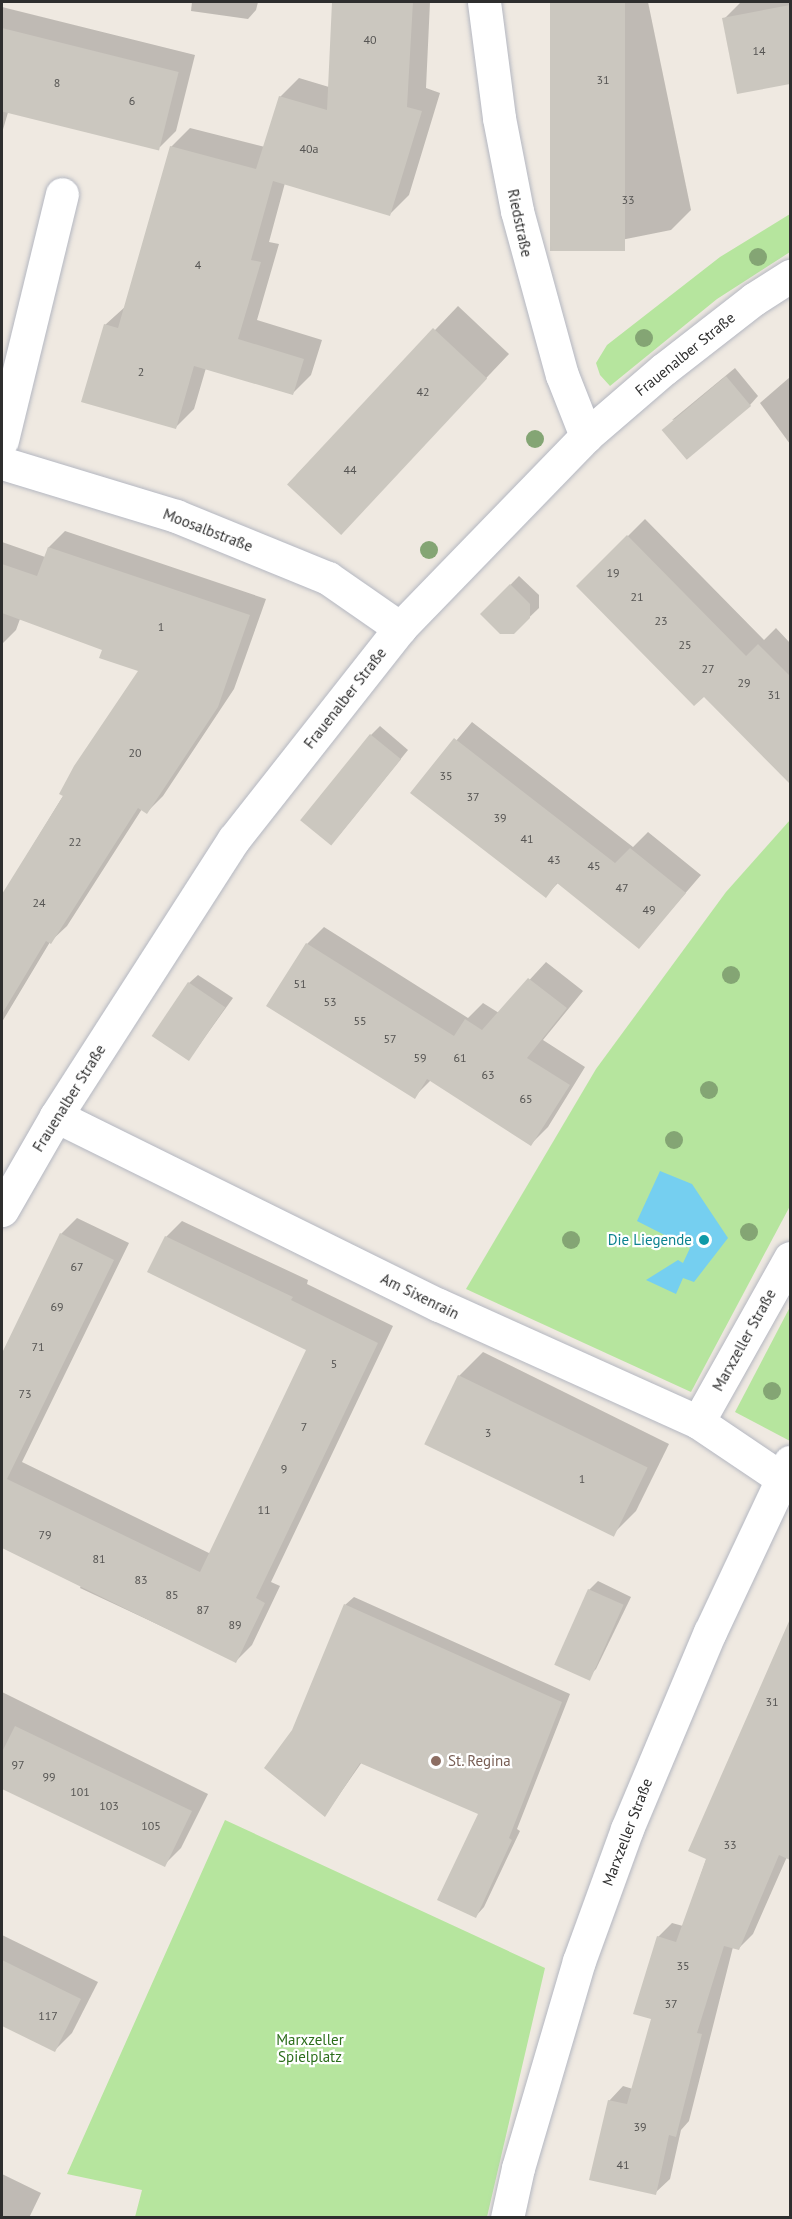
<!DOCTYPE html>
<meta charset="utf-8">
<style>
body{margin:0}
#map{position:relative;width:792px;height:2219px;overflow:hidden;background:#efe9e1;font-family:"PT Sans",sans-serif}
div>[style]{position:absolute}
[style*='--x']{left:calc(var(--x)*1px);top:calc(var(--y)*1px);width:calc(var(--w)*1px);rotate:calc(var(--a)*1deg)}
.green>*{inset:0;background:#b6e59e}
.water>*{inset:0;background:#75cff0}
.shadow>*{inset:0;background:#0003}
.building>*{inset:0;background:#cbc7bf;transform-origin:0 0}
.roads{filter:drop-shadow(0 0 2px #b4b7c1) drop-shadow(0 0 2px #b4b7c1)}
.minor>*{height:33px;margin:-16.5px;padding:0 16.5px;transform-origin:16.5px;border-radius:16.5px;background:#fff}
.trees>*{width:18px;height:18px;margin:-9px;border-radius:50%;background:#84a574}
.dots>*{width:16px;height:16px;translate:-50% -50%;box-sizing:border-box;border:3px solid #fff;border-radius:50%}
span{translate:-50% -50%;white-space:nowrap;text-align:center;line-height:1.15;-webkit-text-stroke:4.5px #fff;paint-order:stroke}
.number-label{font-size:12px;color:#555452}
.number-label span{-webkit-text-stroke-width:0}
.street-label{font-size:15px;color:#2e2e2e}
.culture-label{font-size:15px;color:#0d838f}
.right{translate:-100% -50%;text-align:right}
.education-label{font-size:15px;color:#785e54}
.left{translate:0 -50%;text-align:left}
.park-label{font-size:15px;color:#2c6e1b}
.frame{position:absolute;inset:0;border:3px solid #2e2e2e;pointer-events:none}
</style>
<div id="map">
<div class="green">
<i style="clip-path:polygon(790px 214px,790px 252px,717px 299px,610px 386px,600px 375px,596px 363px,607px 345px,720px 257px)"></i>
<i style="clip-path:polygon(790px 820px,790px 1206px,691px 1392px,466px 1289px,596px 1069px,726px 892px)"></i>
<i style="clip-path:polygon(790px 1307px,790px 1441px,735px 1412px)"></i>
<i style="clip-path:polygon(225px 1820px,545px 1968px,487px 2217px,135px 2217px,142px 2190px,67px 2174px)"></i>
</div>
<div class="water">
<i style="clip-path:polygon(660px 1171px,692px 1184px,728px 1238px,694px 1282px,683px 1278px,676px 1294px,646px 1280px,678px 1260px,683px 1263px,690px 1248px,637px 1221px)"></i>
</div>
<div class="shadow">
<i style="clip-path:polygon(192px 2px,258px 2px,256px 10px,248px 19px,191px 11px)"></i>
<i style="clip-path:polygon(334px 2px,430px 2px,426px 88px,440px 93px,409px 195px,390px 214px,285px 183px,269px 242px,279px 244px,257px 320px,322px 340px,311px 375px,292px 394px,206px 368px,194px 409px,175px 428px,105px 325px,126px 306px,171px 147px,190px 128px,265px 147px,280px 97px,299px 78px,329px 87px)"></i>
<i style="clip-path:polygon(551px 2px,648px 2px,691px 210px,671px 230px,601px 244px)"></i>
<i style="clip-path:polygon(741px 2px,790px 2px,790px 82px,738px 92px,724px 19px)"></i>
<i style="clip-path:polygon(2px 7px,195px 55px,176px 131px,160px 147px,9px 109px,2px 133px)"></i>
<i style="clip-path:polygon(458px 306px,509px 354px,363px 508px,289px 483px)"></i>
<i style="clip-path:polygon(735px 368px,758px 396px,750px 405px,672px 420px)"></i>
<i style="clip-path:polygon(790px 377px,790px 444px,760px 403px)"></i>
<i style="clip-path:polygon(645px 519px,764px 640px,776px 628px,790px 643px,790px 762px,781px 771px,704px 695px,578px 586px)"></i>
<i style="clip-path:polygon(65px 531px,266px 599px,234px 689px,163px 796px,147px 812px,142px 809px,67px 926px,50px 942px,2px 1022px,2px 896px,140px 670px,104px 649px,20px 619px,16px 630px,2px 644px,2px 542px,45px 557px,49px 547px)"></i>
<i style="clip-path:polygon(519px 576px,539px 595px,539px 608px,513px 633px,482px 614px)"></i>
<i style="clip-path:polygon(472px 722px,633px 847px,648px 832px,701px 875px,639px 947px,559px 882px,545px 896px,412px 793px)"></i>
<i style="clip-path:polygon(380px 726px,408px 750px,340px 834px,371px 735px)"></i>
<i style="clip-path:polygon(324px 927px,468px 1018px,483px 1003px,499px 1013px,546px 962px,583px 991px,543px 1040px,585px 1067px,548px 1127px,531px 1144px,431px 1080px,414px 1097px,307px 944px)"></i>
<i style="clip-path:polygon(198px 975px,233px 998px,189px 1059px,189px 983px)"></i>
<i style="clip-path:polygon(77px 1218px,129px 1243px,22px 1462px,211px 1554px,308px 1350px,166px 1237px,182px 1221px,308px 1280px,307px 1284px,393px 1326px,271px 1582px,280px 1586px,252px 1645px,236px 1661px,80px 1588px,82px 1583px,2px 1545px,2px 1357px,61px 1234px)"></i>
<i style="clip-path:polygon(483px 1352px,669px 1444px,636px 1511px,612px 1535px,459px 1376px)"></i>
<i style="clip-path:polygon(598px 1581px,631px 1597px,596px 1669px,587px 1678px,589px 1590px)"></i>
<i style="clip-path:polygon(354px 1597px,570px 1694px,517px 1829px,520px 1831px,484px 1907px,476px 1916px,480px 1813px,362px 1762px,325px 1815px,293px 1730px,345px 1605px)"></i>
<i style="clip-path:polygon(790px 1633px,790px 1850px,753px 1934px,739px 1948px,733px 1947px,689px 2121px,681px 2130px,670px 2179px,655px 2193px,609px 2101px,623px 2086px,633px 2089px,652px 2018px,658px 1937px,672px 1923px,683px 1926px,782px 1641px)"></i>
<i style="clip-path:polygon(2px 1692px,208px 1794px,181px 1848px,164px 1865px,2px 1786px)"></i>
<i style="clip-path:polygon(2px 1935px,98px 1982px,72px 2033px,55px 2050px,2px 2024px)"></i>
<i style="clip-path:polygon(2px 2174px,41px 2193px,29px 2218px,2px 2218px)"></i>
</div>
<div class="building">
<i style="clip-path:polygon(332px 2px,413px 2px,407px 107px,422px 111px,390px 216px,273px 181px,251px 260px,261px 262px,238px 339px,304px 359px,293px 395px,194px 366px,176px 429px,81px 402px,104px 324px,118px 328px,170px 146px,256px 169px,279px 96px,327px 110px)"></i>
<i style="left:550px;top:2px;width:75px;height:249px"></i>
<i style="clip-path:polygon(790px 5px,790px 84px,737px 94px,722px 18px)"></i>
<i style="left:2px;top:28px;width:182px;height:81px;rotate:14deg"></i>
<i style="left:433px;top:328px;width:74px;height:214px;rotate:43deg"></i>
<i style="left:726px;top:376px;width:39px;height:84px;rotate:50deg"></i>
<i style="clip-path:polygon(627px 535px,746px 656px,758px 644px,790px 676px,790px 784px,704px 697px,694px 706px,576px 586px)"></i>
<i style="clip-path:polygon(48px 547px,250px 615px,218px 707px,147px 814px,138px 808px,51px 944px,46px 941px,2px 1014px,2px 894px,63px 796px,59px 794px,74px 766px,138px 671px,99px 658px,102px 650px,2px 613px,2px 564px,37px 576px)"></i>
<i style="clip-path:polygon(510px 584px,530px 604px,530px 618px,514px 634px,500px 634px,480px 614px)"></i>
<i style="left:370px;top:734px;width:40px;height:111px;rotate:39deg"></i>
<i style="clip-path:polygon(454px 738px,615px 863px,630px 848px,686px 893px,639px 949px,557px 883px,546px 898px,410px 793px)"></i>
<i style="clip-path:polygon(306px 943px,454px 1036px,465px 1019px,482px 1030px,528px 978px,567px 1008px,527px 1058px,570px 1085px,531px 1146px,427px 1079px,415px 1099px,266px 1006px)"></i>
<i style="left:188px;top:982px;width:45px;height:65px;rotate:34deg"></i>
<i style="clip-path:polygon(60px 1233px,114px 1260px,7px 1479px,200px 1572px,306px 1350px,147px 1272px,165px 1236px,293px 1297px,291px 1300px,378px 1343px,256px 1598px,265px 1603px,236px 1663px,2px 1548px,2px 1353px)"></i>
<i style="left:458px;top:1375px;width:211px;height:77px;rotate:26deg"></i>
<i style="left:588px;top:1589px;width:39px;height:83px;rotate:24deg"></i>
<i style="clip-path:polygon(344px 1604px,562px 1702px,509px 1838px,512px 1840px,476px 1918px,437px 1900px,478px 1814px,360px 1763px,325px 1817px,264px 1768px,292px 1730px)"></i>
<i style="clip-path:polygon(790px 1619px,790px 1860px,779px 1855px,739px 1950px,724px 1946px,697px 2033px,702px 2034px,676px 2137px,669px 2135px,656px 2195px,589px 2180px,608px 2100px,627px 2104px,651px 2019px,633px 2014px,657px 1936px,676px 1942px,706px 1859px,688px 1851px)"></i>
<i style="clip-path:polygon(15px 1726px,192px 1811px,165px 1867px,2px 1789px,2px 1752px)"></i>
<i style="clip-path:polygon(2px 1960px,81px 1999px,55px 2052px,2px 2026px)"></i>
</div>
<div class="roads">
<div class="minor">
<i style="--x:484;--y:2;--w:117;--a:82.6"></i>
<i style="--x:499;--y:118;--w:95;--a:79"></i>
<i style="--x:517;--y:211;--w:170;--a:74.7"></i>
<i style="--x:562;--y:375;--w:66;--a:68.5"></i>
<i style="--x:2;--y:440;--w:253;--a:-76.3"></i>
<i style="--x:2;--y:463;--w:182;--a:16.9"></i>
<i style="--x:176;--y:516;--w:164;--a:22.2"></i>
<i style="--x:328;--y:578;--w:88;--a:34.8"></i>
<i style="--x:56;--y:1116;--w:427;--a:26.3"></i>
<i style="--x:439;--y:1305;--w:284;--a:24.3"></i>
<i style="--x:698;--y:1422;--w:100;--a:34"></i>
<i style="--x:2;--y:1210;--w:108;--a:-60.1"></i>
<i style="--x:56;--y:1116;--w:329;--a:-57.3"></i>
<i style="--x:234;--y:839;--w:268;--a:-51.8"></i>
<i style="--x:400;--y:628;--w:267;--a:-45.9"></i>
<i style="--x:586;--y:436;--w:103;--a:-40.7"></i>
<i style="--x:664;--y:369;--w:114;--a:-37.9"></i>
<i style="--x:754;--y:299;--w:43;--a:-32.6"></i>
<i style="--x:698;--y:1422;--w:188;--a:-60.7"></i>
<i style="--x:507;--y:2218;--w:51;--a:-77.6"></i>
<i style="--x:518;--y:2168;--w:216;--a:-73.6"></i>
<i style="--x:579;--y:1961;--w:140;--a:-70"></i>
<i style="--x:627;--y:1829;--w:214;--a:-67.2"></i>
<i style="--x:710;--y:1632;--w:188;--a:-64.8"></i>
</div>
</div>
<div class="trees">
<i style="left:758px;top:257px"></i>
<i style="left:644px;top:338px"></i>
<i style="left:535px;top:439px"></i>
<i style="left:429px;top:550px"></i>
<i style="left:731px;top:975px"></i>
<i style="left:709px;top:1090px"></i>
<i style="left:674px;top:1140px"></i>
<i style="left:749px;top:1232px"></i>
<i style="left:571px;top:1240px"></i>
<i style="left:772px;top:1391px"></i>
</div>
<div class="dots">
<i style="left:704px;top:1240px;background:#0f9aa8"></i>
<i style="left:436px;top:1761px;background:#8d6e63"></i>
</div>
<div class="number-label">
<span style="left:370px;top:40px">40</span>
<span style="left:759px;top:51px">14</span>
<span style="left:603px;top:80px">31</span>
<span style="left:57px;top:83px">8</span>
<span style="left:132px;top:101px">6</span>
<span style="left:309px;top:149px">40a</span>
<span style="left:628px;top:200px">33</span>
<span style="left:198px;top:265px">4</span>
<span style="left:141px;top:372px">2</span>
<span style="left:423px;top:392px">42</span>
<span style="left:350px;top:470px">44</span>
<span style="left:613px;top:573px">19</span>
<span style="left:637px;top:597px">21</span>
<span style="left:661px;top:621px">23</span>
<span style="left:161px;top:627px">1</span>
<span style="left:685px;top:645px">25</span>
<span style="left:708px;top:669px">27</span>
<span style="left:744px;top:683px">29</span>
<span style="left:774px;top:695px">31</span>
<span style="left:135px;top:753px">20</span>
<span style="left:446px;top:776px">35</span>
<span style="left:473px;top:797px">37</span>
<span style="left:500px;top:818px">39</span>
<span style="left:527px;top:839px">41</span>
<span style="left:75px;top:842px">22</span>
<span style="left:554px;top:860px">43</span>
<span style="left:594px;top:866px">45</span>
<span style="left:622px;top:888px">47</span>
<span style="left:39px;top:903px">24</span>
<span style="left:649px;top:910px">49</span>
<span style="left:300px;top:984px">51</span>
<span style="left:330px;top:1002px">53</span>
<span style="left:360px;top:1021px">55</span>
<span style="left:390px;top:1039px">57</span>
<span style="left:420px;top:1058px">59</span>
<span style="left:460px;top:1058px">61</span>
<span style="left:488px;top:1075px">63</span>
<span style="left:526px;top:1099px">65</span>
<span style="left:77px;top:1267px">67</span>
<span style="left:57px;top:1307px">69</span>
<span style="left:38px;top:1347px">71</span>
<span style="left:334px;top:1364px">5</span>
<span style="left:25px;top:1394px">73</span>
<span style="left:304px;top:1427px">7</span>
<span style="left:488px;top:1433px">3</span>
<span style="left:284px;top:1469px">9</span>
<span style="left:582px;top:1479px">1</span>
<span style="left:264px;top:1510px">11</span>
<span style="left:45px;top:1535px">79</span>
<span style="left:99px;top:1559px">81</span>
<span style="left:141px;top:1580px">83</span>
<span style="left:172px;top:1595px">85</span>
<span style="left:203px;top:1610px">87</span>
<span style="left:235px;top:1625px">89</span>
<span style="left:772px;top:1702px">31</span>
<span style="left:18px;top:1765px">97</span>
<span style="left:49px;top:1777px">99</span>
<span style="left:80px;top:1792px">101</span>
<span style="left:109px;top:1806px">103</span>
<span style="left:151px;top:1826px">105</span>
<span style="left:730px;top:1845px">33</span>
<span style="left:683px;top:1966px">35</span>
<span style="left:671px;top:2004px">37</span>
<span style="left:48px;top:2016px">117</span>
<span style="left:640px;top:2127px">39</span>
<span style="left:623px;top:2165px">41</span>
</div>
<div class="street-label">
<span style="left:520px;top:223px;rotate:78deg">Riedstraße</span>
<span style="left:685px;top:354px;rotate:-39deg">Frauenalber Straße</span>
<span style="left:208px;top:530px;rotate:21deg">Moosalbstraße</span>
<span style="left:345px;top:698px;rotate:-52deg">Frauenalber Straße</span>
<span style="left:69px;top:1098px;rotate:-58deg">Frauenalber Straße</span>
<span style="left:420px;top:1296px;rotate:26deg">Am Sixenrain</span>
<span style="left:744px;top:1340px;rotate:-61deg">Marxzeller Straße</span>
<span style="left:627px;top:1832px;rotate:-69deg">Marxzeller Straße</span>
</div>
<div class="culture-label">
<span class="right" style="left:692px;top:1240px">Die Liegende</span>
</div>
<div class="education-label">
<span class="left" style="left:448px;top:1761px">St. Regina</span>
</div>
<div class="park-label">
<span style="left:310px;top:2048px">Marxzeller<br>Spielplatz</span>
</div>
<div class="frame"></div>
</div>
